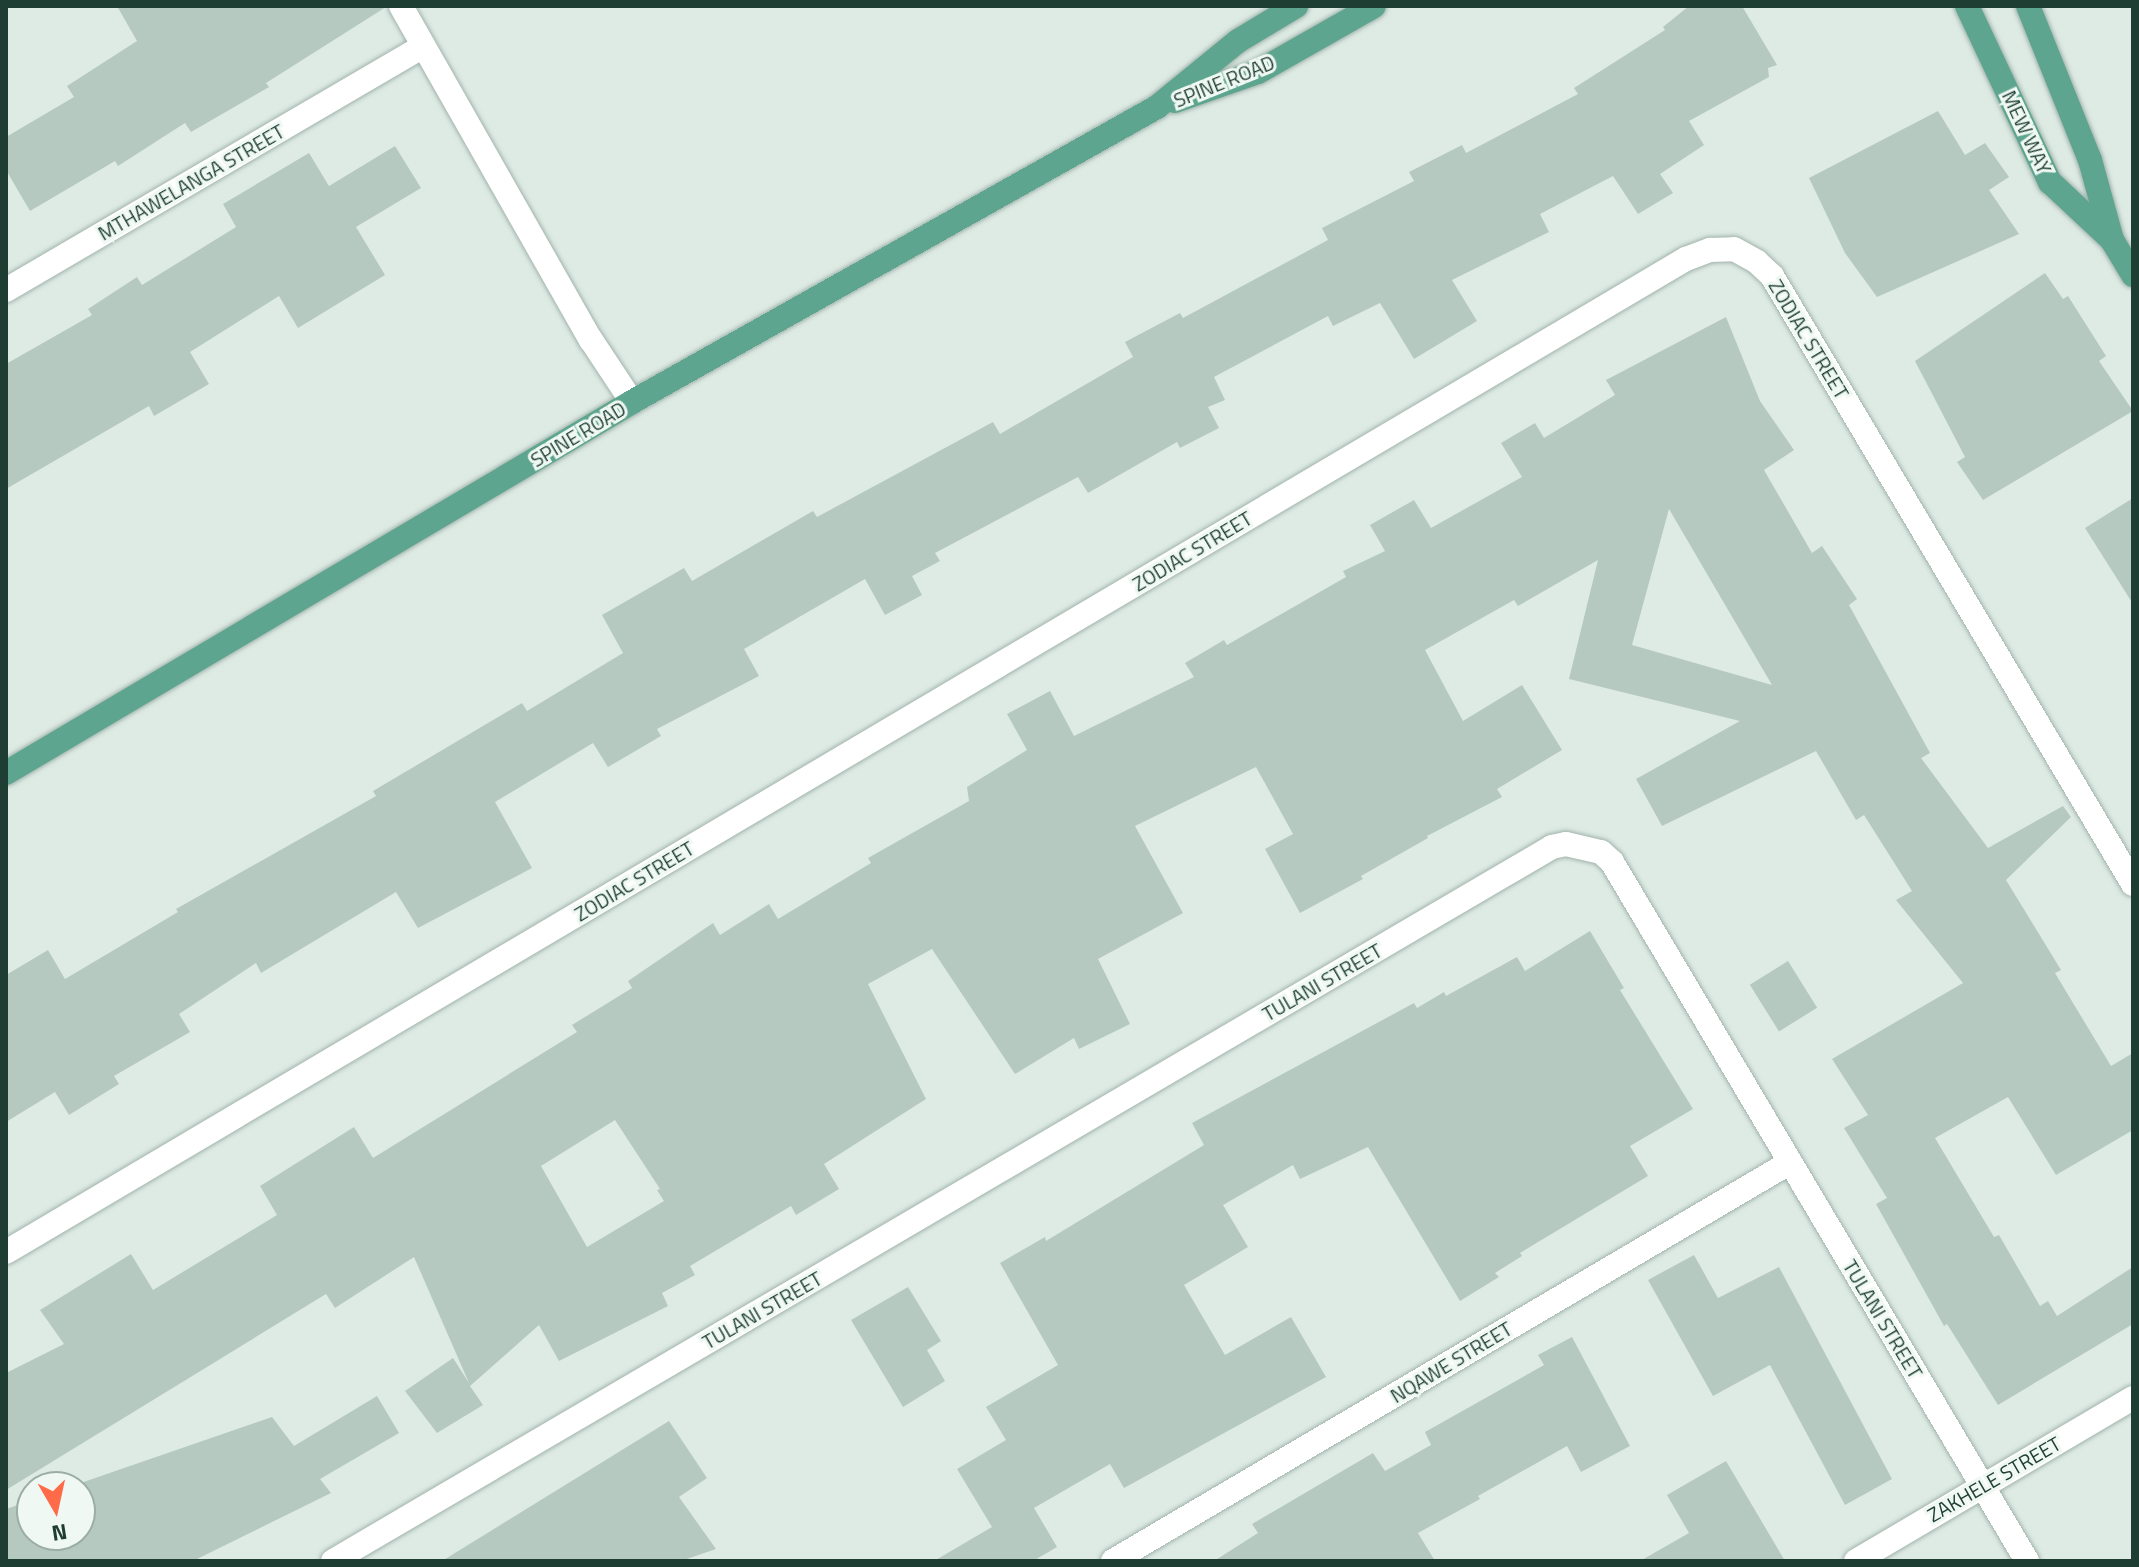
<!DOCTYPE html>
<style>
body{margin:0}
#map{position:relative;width:2139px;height:1567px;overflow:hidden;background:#deebe5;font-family:"Titillium Web",sans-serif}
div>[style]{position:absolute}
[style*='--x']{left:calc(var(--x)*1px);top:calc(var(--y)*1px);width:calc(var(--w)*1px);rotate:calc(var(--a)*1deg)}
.building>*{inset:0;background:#b6c9c0;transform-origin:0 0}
.roads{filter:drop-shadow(0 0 2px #a1b3ac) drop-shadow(0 0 2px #a1b3ac)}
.minor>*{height:24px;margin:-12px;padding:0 12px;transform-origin:12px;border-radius:12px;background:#fff}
.primary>*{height:24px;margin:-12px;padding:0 12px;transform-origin:12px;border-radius:12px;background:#5ea58f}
span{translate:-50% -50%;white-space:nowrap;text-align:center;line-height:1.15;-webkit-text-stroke:6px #eff8f3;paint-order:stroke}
.street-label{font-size:20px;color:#1e3d33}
.frame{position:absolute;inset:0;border:8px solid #1e3d33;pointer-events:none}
.north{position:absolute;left:16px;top:1471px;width:80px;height:80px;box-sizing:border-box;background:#eff8f3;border:2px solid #9bada6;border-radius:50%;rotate:171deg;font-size:22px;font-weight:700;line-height:32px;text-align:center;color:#1e3d33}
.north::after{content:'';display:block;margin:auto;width:28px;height:36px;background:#ff6b48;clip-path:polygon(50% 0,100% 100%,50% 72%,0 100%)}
</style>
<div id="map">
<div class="building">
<i style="clip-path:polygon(117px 6px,386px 6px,386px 7px,266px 83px,269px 87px,191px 132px,185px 123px,118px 166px,115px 161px,30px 211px,6px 170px,6px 137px,74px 97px,67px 86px,137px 41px)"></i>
<i style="clip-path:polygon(1689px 6px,1742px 6px,1777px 65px,1768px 68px,1769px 77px,1689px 121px,1704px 145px,1660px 174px,1673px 193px,1638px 214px,1613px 176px,1540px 214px,1549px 232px,1452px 280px,1477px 321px,1414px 359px,1380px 303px,1333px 326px,1328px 316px,1214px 377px,1225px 400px,1208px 407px,1219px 428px,1180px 448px,1177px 442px,1088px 493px,1078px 477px,935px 553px,940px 561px,912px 576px,922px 595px,885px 615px,865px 579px,744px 649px,759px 676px,657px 729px,661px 736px,608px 767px,593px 743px,495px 802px,532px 868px,418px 928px,396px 892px,261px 973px,256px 963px,179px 1014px,190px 1032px,114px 1076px,119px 1084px,69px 1115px,55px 1092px,6px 1122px,6px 975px,48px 950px,65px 979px,178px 912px,176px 909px,376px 796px,373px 791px,522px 703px,527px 711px,623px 653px,602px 615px,684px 568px,692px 581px,813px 511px,817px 517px,993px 422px,1000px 434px,1133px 357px,1125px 342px,1180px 313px,1183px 318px,1328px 240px,1322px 228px,1414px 181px,1409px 172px,1462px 145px,1466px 153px,1578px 94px,1574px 88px,1665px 30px,1663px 27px)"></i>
<i style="clip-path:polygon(1938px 111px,1965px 155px,1985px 143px,2009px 177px,1989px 190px,2019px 234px,1877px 297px,1845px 253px,1809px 178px)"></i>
<i style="clip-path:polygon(395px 146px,421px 188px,356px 227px,385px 275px,298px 328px,279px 296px,190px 352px,209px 384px,154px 416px,149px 406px,6px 489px,6px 364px,92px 315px,88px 309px,137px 277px,142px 285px,236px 227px,223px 204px,309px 153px,329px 186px)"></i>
<i style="clip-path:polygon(2045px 273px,2063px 299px,2068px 296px,2106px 356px,2099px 361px,2133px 411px,1983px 500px,1957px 462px,1965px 457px,1915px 361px)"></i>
<i style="clip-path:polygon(evenodd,1726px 317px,1760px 401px,1794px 450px,1764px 470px,1812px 553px,1822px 546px,1857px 599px,1849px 605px,1930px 753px,1921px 758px,1988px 848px,2063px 806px,2071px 817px,2006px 880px,2061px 970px,2055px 973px,2111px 1066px,2133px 1053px,2133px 1130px,2056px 1175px,2008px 1097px,1935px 1138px,1994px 1237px,1999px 1235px,2040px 1306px,2048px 1301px,2057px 1316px,2133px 1267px,2133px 1324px,1998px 1405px,1947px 1324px,1944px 1326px,1876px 1204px,1887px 1198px,1844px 1128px,1868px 1115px,1832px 1059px,1963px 983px,1896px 900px,1912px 891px,1864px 815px,1856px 820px,1816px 751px,1662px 826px,1636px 779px,1740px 721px,1569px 679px,1598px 560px,1518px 606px,1514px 600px,1425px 650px,1463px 721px,1522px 685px,1562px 750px,1497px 789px,1502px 797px,1427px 836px,1428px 838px,1361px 876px,1363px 879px,1300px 913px,1265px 849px,1293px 834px,1256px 767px,1135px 826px,1183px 913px,1098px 959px,1130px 1024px,1079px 1049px,1074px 1038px,1015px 1074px,932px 949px,868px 984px,926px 1099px,824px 1164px,839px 1189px,796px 1215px,791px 1206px,690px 1266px,695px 1275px,662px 1293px,668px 1306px,559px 1361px,539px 1325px,470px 1386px,483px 1405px,437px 1433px,405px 1391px,453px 1358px,469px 1383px,414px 1257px,335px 1308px,326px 1294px,6px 1490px,6px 1373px,64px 1344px,40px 1310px,131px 1254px,153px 1290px,277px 1215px,260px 1186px,354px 1127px,373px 1158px,577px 1032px,572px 1025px,632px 988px,628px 981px,713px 923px,720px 935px,769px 904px,778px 919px,871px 863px,868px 858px,969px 801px,967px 787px,1027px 750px,1007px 714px,1050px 691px,1074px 736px,1194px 677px,1185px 663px,1224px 640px,1227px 645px,1346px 577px,1343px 571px,1385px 551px,1370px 525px,1414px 500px,1431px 528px,1522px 477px,1501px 443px,1535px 423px,1544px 438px,1615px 395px,1606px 380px,1726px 317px,1669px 509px,1772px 685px,1632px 645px,1669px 509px,1726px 317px,615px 1120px,660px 1189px,657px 1190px,664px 1201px,587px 1247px,541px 1166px,615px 1120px)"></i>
<i style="clip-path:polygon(2133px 498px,2133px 604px,2085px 528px)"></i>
<i style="clip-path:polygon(1590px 931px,1624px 988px,1620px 990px,1693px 1109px,1630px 1146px,1648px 1176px,1520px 1253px,1522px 1256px,1495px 1273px,1499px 1277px,1460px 1301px,1368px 1147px,1300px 1179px,1293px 1165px,1223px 1205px,1248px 1247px,1184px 1285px,1225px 1355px,1291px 1317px,1326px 1377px,1124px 1488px,1110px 1464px,1034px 1508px,1057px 1547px,1033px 1561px,934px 1561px,992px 1527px,957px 1469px,1006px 1440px,986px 1407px,1058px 1365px,1000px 1263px,1045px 1237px,1046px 1241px,1204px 1145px,1192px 1123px,1414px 1003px,1417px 1008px,1444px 992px,1446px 996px,1517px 957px,1525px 971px)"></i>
<i style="left:1788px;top:961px;width:55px;height:45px;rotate:58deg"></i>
<i style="clip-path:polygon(1694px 1255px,1718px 1298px,1779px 1267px,1892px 1479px,1845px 1505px,1770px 1365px,1713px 1396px,1648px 1280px)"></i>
<i style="clip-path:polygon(908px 1287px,941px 1341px,927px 1350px,945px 1381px,903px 1407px,851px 1320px)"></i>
<i style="clip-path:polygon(1572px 1337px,1630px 1446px,1581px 1472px,1567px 1446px,1478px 1496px,1480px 1499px,1418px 1533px,1435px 1561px,1214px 1561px,1258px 1533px,1252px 1524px,1373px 1453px,1385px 1471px,1431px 1445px,1425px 1432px,1544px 1365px,1538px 1355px)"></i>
<i style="clip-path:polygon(377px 1396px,399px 1433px,320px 1479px,331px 1493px,193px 1561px,6px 1561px,6px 1509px,32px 1500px,32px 1535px,80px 1535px,80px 1487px,69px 1487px,272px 1417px,294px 1446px)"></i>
<i style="clip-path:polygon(669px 1421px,707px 1478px,679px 1497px,716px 1549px,681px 1561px,442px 1561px)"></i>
<i style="clip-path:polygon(1726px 1461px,1785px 1561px,1640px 1561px,1689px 1533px,1667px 1495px)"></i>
</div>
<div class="roads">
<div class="minor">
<i style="--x:401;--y:6;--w:384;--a:60.4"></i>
<i style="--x:591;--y:340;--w:74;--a:56.5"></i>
<i style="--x:6;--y:290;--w:482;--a:-30.3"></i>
<i style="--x:6;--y:1252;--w:1952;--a:-30.59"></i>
<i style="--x:1686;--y:259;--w:26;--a:-21"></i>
<i style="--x:1710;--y:250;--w:24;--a:-2"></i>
<i style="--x:1734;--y:249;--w:26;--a:29"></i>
<i style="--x:1757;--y:262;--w:21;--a:43"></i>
<i style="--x:1772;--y:276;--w:707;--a:59.3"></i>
<i style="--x:333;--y:1561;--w:1413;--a:-30.36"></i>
<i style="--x:1552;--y:847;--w:14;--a:-12"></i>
<i style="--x:1566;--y:844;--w:36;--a:13"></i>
<i style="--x:1601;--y:852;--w:15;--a:42"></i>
<i style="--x:1612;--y:862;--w:813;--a:59.3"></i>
<i style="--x:1113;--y:1561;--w:784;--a:-30.49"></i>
<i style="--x:1856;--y:1561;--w:321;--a:-30.5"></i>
</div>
<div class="primary">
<i style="--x:1967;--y:6;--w:195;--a:64.8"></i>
<i style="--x:2050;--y:182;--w:85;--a:43.1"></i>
<i style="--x:2112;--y:240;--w:41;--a:59"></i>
<i style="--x:2028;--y:6;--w:166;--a:68.1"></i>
<i style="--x:2090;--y:160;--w:83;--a:74.6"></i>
<i style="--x:1175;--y:101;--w:88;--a:-19.3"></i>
<i style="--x:1258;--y:72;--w:133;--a:-29.6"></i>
<i style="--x:6;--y:773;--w:728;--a:-30.65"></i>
<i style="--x:632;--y:402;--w:602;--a:-29.33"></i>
<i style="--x:1157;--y:107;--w:104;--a:-39.2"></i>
<i style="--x:1238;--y:41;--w:68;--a:-31.1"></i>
</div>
</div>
<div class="street-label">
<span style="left:1224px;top:81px;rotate:-22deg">SPINE ROAD</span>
<span style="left:2027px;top:132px;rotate:65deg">MEW WAY</span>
<span style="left:191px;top:182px;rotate:-30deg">MTHAWELANGA STREET</span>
<span style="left:1809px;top:339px;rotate:59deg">ZODIAC STREET</span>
<span style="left:578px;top:434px;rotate:-31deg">SPINE ROAD</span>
<span style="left:1192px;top:551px;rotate:-31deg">ZODIAC STREET</span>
<span style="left:634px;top:881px;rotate:-31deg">ZODIAC STREET</span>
<span style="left:1322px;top:982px;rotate:-30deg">TULANI STREET</span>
<span style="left:762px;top:1310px;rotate:-30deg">TULANI STREET</span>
<span style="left:1883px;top:1319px;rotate:59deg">TULANI STREET</span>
<span style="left:1451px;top:1362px;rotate:-31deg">NQAWE STREET</span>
<span style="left:1994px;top:1479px;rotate:-30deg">ZAKHELE STREET</span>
</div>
<div class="frame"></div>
<div class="north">N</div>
</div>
